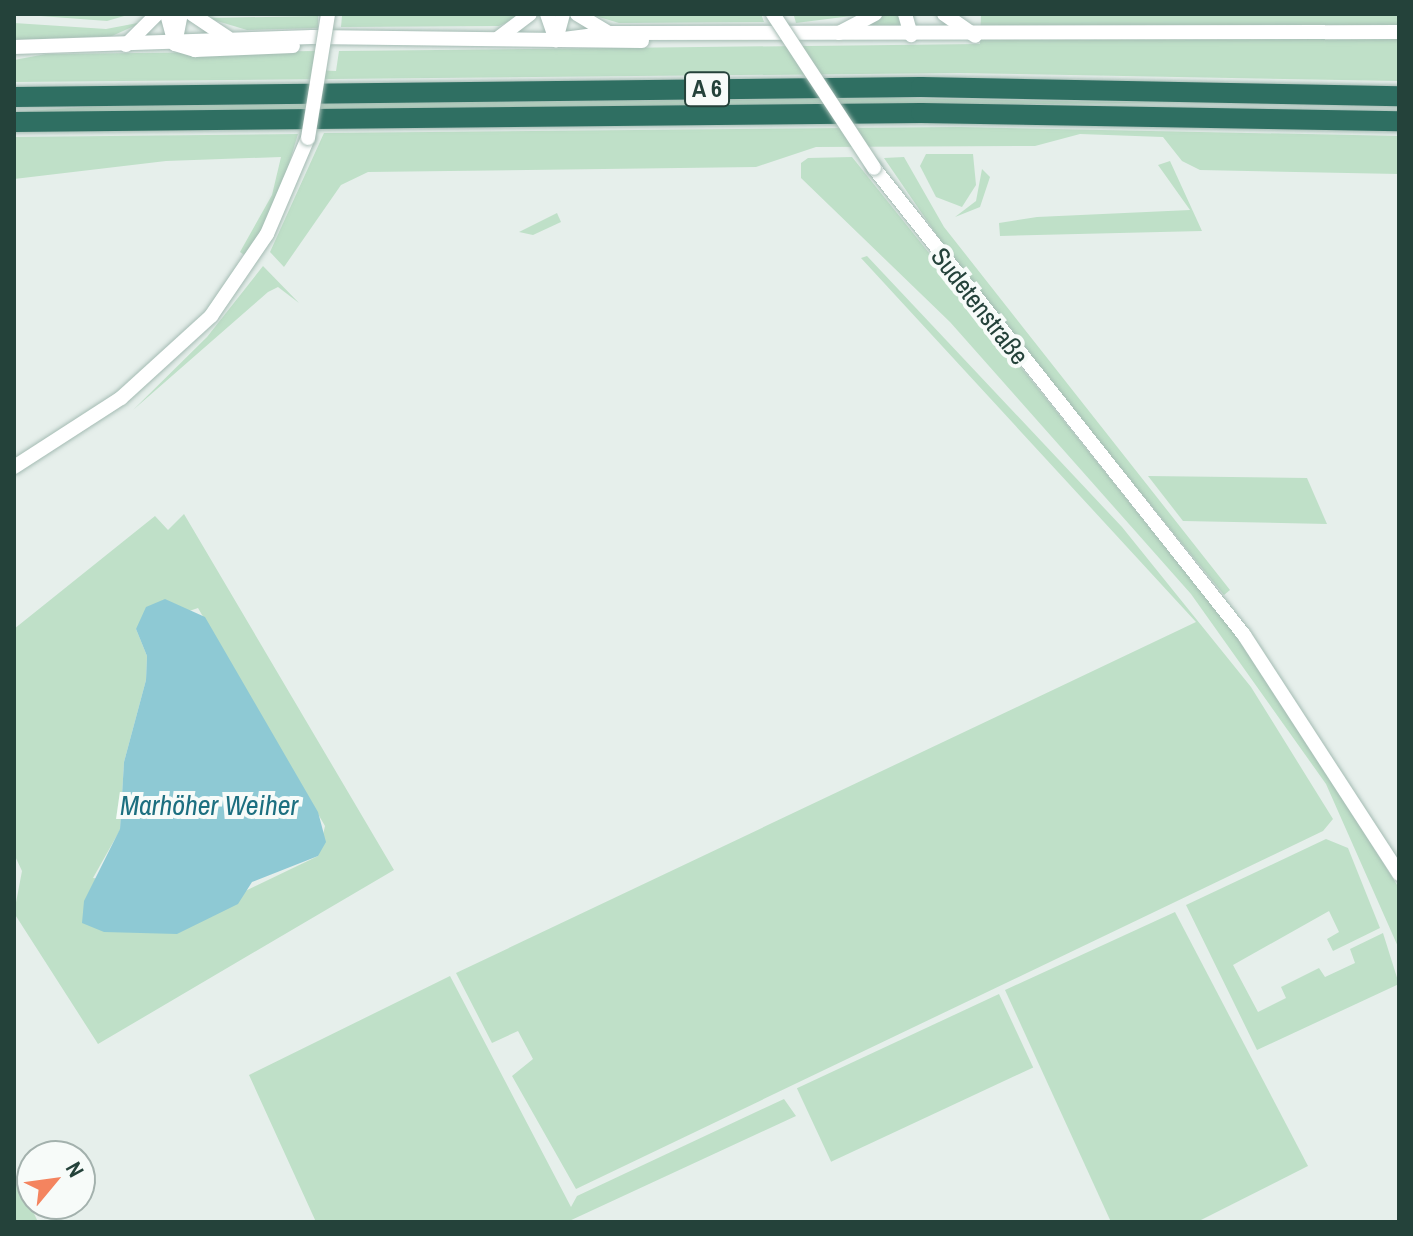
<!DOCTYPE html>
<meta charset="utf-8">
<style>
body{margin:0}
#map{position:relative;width:1413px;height:1236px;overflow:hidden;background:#e6efeb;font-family:"Archivo Narrow",sans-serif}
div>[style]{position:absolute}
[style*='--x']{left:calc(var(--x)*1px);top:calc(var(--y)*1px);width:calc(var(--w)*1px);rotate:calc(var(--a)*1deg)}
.green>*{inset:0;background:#bfe0c8;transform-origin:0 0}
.water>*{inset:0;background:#8ec9d4}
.roads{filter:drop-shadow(0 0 2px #a4bbb3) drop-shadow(0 0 2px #a4bbb3)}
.secondary>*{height:14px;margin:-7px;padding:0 7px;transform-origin:7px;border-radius:7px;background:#fff}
.highway>*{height:20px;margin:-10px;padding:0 10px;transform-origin:10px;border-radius:10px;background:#2f6f62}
.bridges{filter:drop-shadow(0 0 2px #a4bbb3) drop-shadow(0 0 2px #a4bbb3)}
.secondary-bridge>*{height:14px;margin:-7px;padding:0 7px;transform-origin:7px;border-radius:7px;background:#fff}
span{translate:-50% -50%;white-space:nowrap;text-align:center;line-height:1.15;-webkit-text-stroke:8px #f7fbf9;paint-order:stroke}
.shield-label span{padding:2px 6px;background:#f7fbf9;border:2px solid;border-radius:6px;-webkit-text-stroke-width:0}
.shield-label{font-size:24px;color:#24423a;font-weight:700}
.street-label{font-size:26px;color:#24423a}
.water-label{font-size:28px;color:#1c6f80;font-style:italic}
.frame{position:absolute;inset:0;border:16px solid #24423a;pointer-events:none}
.north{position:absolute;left:16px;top:1140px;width:80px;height:80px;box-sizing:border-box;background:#f7fbf9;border:2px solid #a3b1ad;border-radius:50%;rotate:61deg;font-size:22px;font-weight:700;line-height:32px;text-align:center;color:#24423a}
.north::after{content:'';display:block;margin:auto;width:28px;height:36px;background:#f4845f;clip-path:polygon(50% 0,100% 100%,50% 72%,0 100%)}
</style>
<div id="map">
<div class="green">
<i style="clip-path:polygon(14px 14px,131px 14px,107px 21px)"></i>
<i style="clip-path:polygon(589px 14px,761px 14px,764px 22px,619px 23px)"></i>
<i style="clip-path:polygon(867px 14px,796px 23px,794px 16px,818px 14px)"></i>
<i style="clip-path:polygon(883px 14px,901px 14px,901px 27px,868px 28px)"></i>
<i style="clip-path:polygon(981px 14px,1399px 14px,1399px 81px,959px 73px,14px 82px,14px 60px,46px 54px,316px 51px,313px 70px,336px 71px,339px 51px,980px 44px)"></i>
<i style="clip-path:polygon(318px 16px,318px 28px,247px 30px,207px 18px)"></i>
<i style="clip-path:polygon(342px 16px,513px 14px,519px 17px,499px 26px,341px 27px)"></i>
<i style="clip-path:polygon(143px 22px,112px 36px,14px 40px,14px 23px,106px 29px)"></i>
<i style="clip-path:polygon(892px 98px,1179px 103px,14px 112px,100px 106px)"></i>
<i style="clip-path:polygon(959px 127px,1399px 136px,1399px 174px,1200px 170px,1182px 161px,1163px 137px,1080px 134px,1035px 146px,816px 147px,756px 167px,368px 172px,341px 185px,284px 267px,270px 252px,324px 133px)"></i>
<i style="clip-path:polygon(298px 134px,278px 200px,247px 257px,240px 252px,272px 195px,281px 157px,166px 161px,14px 179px,14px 137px)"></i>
<i style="clip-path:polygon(926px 154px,973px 154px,976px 185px,962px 207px,936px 197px,920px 166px)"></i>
<i style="clip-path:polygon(852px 157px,1251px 654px,1399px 888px,1399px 949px,1326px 784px,1191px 594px,950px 322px,801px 178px,801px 163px,808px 158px)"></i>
<i style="clip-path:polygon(904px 157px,944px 227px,1230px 590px,1224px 595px,969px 282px,884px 158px)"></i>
<i style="clip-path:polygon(1170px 161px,1202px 231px,1000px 236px,999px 223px,1037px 217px,1190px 210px,1158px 165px)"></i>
<i style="clip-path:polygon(982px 169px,990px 177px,980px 207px,955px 217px,976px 201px)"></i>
<i style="clip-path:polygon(557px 213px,561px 222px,533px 235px,519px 232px)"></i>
<i style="clip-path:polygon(867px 256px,1122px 527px,1251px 687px,1333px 819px,1323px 831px,576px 1189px,512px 1076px,533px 1059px,518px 1031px,492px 1043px,456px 973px,1196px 622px,861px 258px)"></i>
<i style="clip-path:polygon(263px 266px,299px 303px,278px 287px,268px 292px,133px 410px,207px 337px)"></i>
<i style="clip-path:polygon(1148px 476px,1307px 478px,1327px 524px,1183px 521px)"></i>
<i style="clip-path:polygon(evenodd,184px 514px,394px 870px,98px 1044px,14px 913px,22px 871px,14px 854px,14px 629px,155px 516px,168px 530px,184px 514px,198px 608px,325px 826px,318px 856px,241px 893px,93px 878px,120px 830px,124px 762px,146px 680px,147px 656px,136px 629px,198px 608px)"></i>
<i style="clip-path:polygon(1326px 839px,1348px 848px,1380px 928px,1333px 951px,1327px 939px,1339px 932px,1329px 911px,1233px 965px,1258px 1012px,1286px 998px,1281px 987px,1319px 968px,1325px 977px,1355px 963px,1350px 949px,1383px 933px,1399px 984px,1257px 1050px,1186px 905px)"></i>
<i style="clip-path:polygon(1175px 912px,1308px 1166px,1197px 1222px,1111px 1222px,1005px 990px)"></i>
<i style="clip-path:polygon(450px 976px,571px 1207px,577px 1196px,784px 1099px,796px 1116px,567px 1222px,316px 1222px,249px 1075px)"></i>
<i style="left:999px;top:994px;width:81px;height:223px;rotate:65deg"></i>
<i style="clip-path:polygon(14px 1171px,38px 1222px,14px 1222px)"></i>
</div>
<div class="water">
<i style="clip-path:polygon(165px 599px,205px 617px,318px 812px,326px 842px,318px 856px,252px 882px,238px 904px,177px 934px,104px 932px,82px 923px,84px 901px,120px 829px,124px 762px,146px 680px,147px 656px,136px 629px,146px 607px)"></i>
</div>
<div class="roads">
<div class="secondary">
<i style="--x:167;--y:14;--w:31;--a:75"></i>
<i style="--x:192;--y:14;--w:43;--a:33.7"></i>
<i style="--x:547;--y:14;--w:28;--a:71"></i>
<i style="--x:577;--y:14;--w:37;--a:31"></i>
<i style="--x:905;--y:14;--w:22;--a:74"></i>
<i style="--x:944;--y:14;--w:38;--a:35"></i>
<i style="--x:839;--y:33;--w:41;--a:-27.8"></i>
<i style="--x:497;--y:39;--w:41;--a:-37.1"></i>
<i style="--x:556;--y:40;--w:53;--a:-7.5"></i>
<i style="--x:609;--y:33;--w:790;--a:-0.07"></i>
<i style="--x:556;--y:40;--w:27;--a:-75"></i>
<i style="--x:175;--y:44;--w:21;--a:17"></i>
<i style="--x:195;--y:50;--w:98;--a:-2.3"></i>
<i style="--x:175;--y:44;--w:31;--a:-79"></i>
<i style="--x:126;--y:45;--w:44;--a:-45"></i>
<i style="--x:14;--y:47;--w:298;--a:-1.9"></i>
<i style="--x:312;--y:37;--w:330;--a:0.7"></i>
<i style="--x:874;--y:168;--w:596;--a:51.61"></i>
<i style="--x:1244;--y:635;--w:285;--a:57"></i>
<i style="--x:14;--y:467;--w:127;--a:-32.8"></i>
<i style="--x:121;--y:398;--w:122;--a:-42.3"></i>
<i style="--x:211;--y:316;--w:99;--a:-55.7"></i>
<i style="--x:267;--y:234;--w:104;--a:-66.9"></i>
</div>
<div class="highway">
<i style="--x:14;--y:97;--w:907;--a:-0.63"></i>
<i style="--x:921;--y:87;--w:478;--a:1.1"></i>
<i style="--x:14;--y:122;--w:907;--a:-0.57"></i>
<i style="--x:921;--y:113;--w:478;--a:1"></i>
</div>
</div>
<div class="bridges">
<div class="secondary-bridge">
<i style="--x:773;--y:14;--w:184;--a:56.7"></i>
<i style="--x:308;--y:138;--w:126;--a:-80.8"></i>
</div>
</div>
<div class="shield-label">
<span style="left:707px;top:89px">A 6</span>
</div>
<div class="street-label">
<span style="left:980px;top:306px;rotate:52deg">Sudetenstraße</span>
</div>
<div class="water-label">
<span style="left:209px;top:805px">Marhöher Weiher</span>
</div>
<div class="frame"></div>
<div class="north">N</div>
</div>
